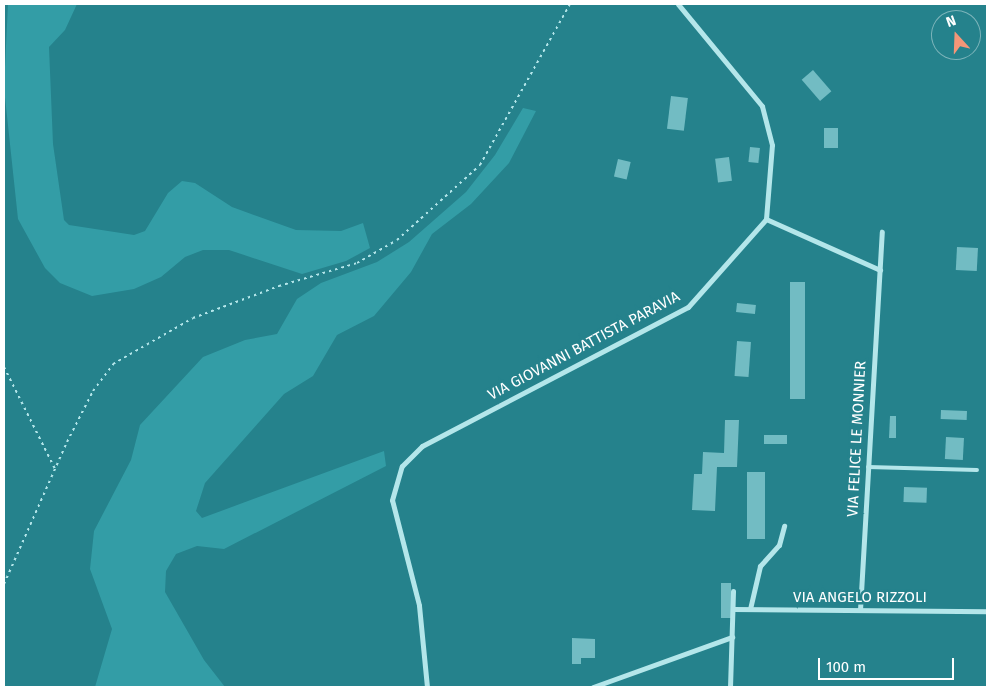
<!DOCTYPE html>
<style>
body{margin:0}
#map{position:relative;width:991px;height:691px;overflow:hidden;background:#25828c;font-family:"Fira Sans",sans-serif}
div>[style]{position:absolute}
[style*='--x']{left:calc(var(--x)*1px);top:calc(var(--y)*1px);width:calc(var(--w)*1px);rotate:calc(var(--a)*1deg)}
.green>*{inset:0;background:#339da6}
.building>*{inset:0;background:#72bcc3;transform-origin:0 0}
.path>*{height:2px;margin-top:-1px;transform-origin:0;background:repeating-linear-gradient(90deg,#b4e6ea 0 2.5px,transparent 0 6.5px)}
.lane>*{height:4px;margin:-2px;padding:0 2px;transform-origin:2px;border-radius:2px;background:#b4e6ea}
.street>*{height:5px;margin:-2.5px;padding:0 2.5px;transform-origin:2.5px;border-radius:2.5px;background:#b4e6ea}
span{translate:-50% -50%;white-space:nowrap;text-align:center;line-height:1.15;-webkit-text-stroke:5px #25828c;paint-order:stroke}
.street-label{font-size:15px;color:#fff}
.frame{position:absolute;inset:0;border:5px solid #fff;pointer-events:none}
.north{position:absolute;left:931px;top:10px;width:50px;height:50px;box-sizing:border-box;background:#25828c;border:1px solid #7cb4ba;border-radius:50%;rotate:340deg;font-size:14px;font-weight:700;line-height:20px;text-align:center;color:#fff}
.north::after{content:'';display:block;margin:auto;width:18px;height:22px;background:#f49678;clip-path:polygon(50% 0,100% 100%,50% 72%,0 100%)}
.scale{position:absolute;left:818px;top:658px;width:136px;height:22px;box-sizing:border-box;border:2px solid #fff;border-top:0;padding-left:6px;font-size:15px;line-height:18px;white-space:nowrap;color:#fff;-webkit-text-stroke:4px #25828c;paint-order:stroke}
</style>
<div id="map">
<div class="green">
<i style="clip-path:polygon(8px 4px,77px 4px,65px 30px,49px 47px,53px 144px,64px 220px,69px 225px,134px 235px,145px 231px,168px 193px,182px 181px,195px 183px,232px 207px,296px 230px,341px 231px,363px 223px,370px 248px,346px 261px,302px 274px,229px 250px,203px 250px,185px 257px,161px 277px,134px 289px,92px 296px,60px 283px,45px 268px,18px 219px,4px 88px)"></i>
<i style="clip-path:polygon(523px 108px,536px 111px,509px 163px,471px 204px,432px 234px,411px 272px,374px 316px,337px 335px,313px 376px,284px 394px,205px 483px,196px 511px,202px 518px,384px 451px,386px 466px,224px 549px,197px 546px,176px 554px,166px 571px,165px 592px,204px 660px,225px 687px,95px 687px,112px 629px,90px 569px,94px 531px,131px 460px,140px 425px,203px 357px,245px 340px,277px 334px,297px 299px,321px 283px,377px 262px,409px 242px,466px 192px,495px 155px)"></i>
</div>
<div class="building">
<i style="left:813px;top:70px;width:28px;height:15px;rotate:49deg"></i>
<i style="left:671px;top:96px;width:17px;height:33px;rotate:7deg"></i>
<i style="left:824px;top:128px;width:14px;height:20px"></i>
<i style="left:750px;top:147px;width:10px;height:15px;rotate:6deg"></i>
<i style="left:729px;top:157px;width:24px;height:14px;rotate:83deg"></i>
<i style="left:618px;top:159px;width:13px;height:18px;rotate:13deg"></i>
<i style="left:957px;top:247px;width:21px;height:23px;rotate:3deg"></i>
<i style="left:790px;top:282px;width:15px;height:117px"></i>
<i style="left:737px;top:303px;width:19px;height:9px;rotate:6deg"></i>
<i style="left:737px;top:341px;width:14px;height:35px;rotate:4deg"></i>
<i style="left:941px;top:410px;width:26px;height:9px;rotate:2deg"></i>
<i style="clip-path:polygon(890px 416px,896px 416px,896px 438px,889px 438px)"></i>
<i style="clip-path:polygon(725px 420px,739px 420px,737px 467px,717px 467px,715px 511px,692px 510px,694px 474px,702px 474px,703px 452px,724px 453px)"></i>
<i style="left:764px;top:435px;width:23px;height:9px"></i>
<i style="left:946px;top:437px;width:18px;height:22px;rotate:3deg"></i>
<i style="left:747px;top:472px;width:18px;height:67px"></i>
<i style="left:904px;top:487px;width:23px;height:15px;rotate:2deg"></i>
<i style="left:721px;top:583px;width:10px;height:35px"></i>
<i style="clip-path:polygon(572px 638px,595px 639px,595px 658px,581px 658px,581px 664px,572px 664px)"></i>
</div>
<div class="path">
<i style="--x:4;--y:367;--w:114;--a:63.4"></i>
<i style="--x:4;--y:584;--w:155;--a:-66.1"></i>
<i style="--x:67;--y:442;--w:57;--a:-63"></i>
<i style="--x:93;--y:391;--w:34;--a:-53"></i>
<i style="--x:113;--y:364;--w:92;--a:-29.9"></i>
<i style="--x:193;--y:318;--w:92;--a:-20.4"></i>
<i style="--x:279;--y:286;--w:81;--a:-16.4"></i>
<i style="--x:357;--y:263;--w:46;--a:-29.9"></i>
<i style="--x:397;--y:240;--w:112;--a:-42.1"></i>
<i style="--x:480;--y:165;--w:184;--a:-60.8"></i>
</div>
<div class="lane">
<i style="--x:868;--y:467;--w:109;--a:1.6"></i>
</div>
<div class="street">
<i style="--x:766;--y:219;--w:125;--a:24.1"></i>
<i style="--x:733;--y:609;--w:254;--a:0.5"></i>
<i style="--x:750;--y:609;--w:44;--a:-76.9"></i>
<i style="--x:760;--y:566;--w:28;--a:-48"></i>
<i style="--x:779;--y:545;--w:20;--a:-75"></i>
<i style="--x:860;--y:610;--w:379;--a:-86.7"></i>
<i style="--x:427;--y:687;--w:82;--a:-95.6"></i>
<i style="--x:419;--y:605;--w:108;--a:-104.4"></i>
<i style="--x:392;--y:500;--w:35;--a:-74"></i>
<i style="--x:402;--y:466;--w:28;--a:-45"></i>
<i style="--x:422;--y:446;--w:300;--a:-27.6"></i>
<i style="--x:688;--y:307;--w:118;--a:-48.4"></i>
<i style="--x:766;--y:219;--w:74;--a:-85.4"></i>
<i style="--x:772;--y:145;--w:40;--a:-104.4"></i>
<i style="--x:762;--y:106;--w:132;--a:-129.5"></i>
<i style="--x:593;--y:687;--w:148;--a:-19.8"></i>
<i style="--x:730;--y:687;--w:96;--a:-88.2"></i>
</div>
<div class="street-label">
<span style="left:584px;top:346px;rotate:-28deg">VIA GIOVANNI BATTISTA PARAVIA</span>
<span style="left:857px;top:439px;rotate:-87deg">VIA FELICE LE MONNIER</span>
<span style="left:860px;top:598px">VIA ANGELO RIZZOLI</span>
</div>
<div class="frame"></div>
<div class="north">N</div>
<div class="scale">100 m</div>
</div>
